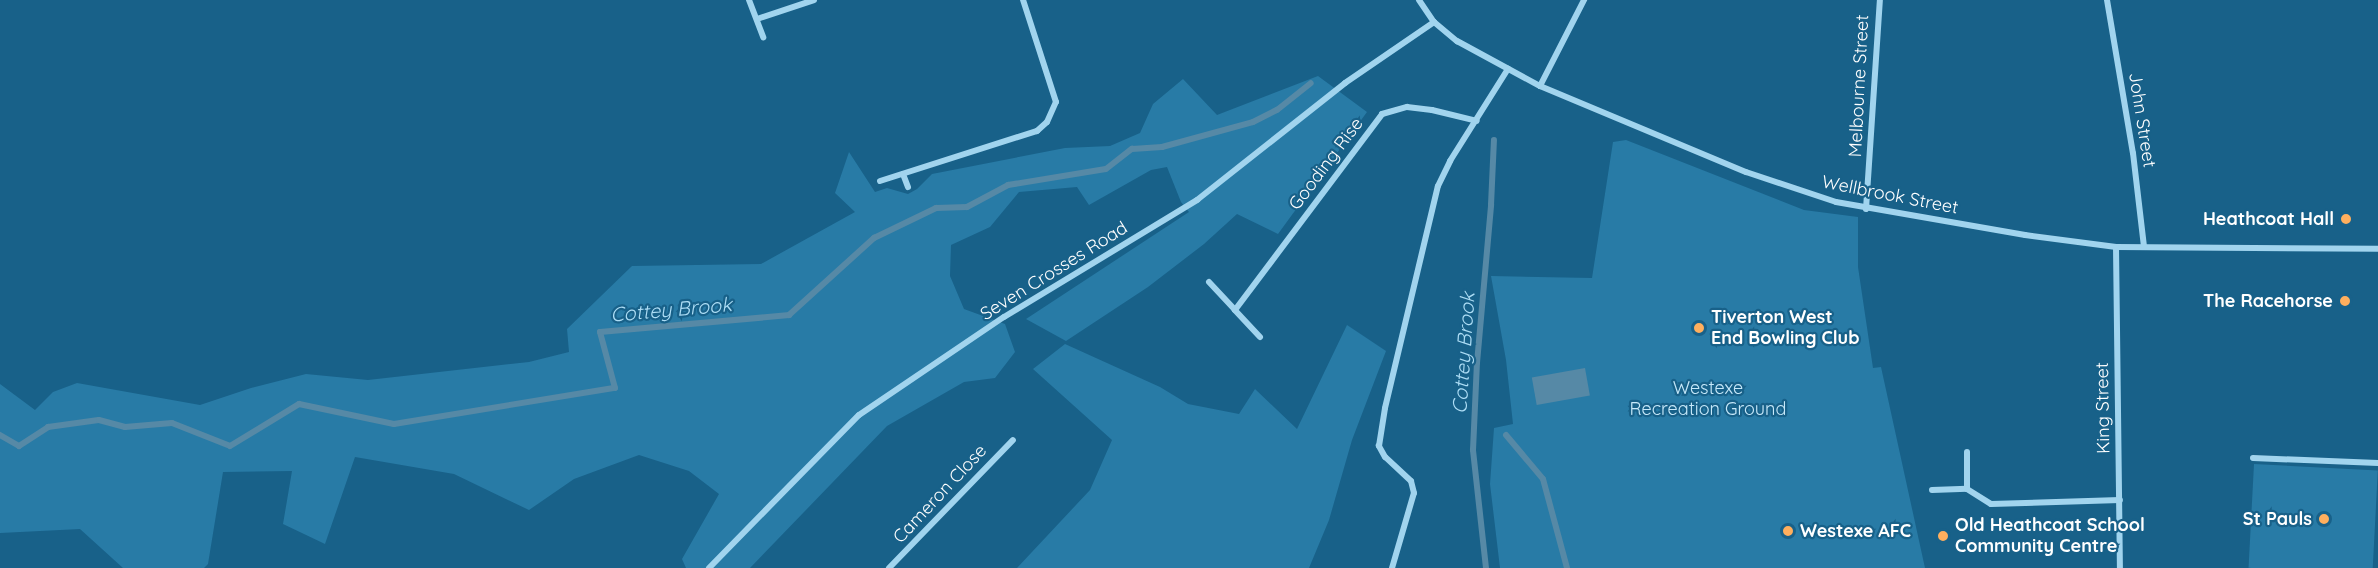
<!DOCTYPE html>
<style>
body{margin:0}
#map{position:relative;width:2378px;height:568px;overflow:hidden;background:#186189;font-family:Quicksand,sans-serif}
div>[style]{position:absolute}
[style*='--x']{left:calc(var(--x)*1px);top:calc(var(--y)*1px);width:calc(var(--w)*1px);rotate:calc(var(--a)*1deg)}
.green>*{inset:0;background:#287ba6;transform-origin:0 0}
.water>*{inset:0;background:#5689a6;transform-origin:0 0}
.stream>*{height:6px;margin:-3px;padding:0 3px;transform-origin:3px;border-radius:3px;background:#5689a6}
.street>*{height:6px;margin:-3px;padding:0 3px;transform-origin:3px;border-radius:3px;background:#a1d4ee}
.dots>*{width:16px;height:16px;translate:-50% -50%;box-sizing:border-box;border:3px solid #186189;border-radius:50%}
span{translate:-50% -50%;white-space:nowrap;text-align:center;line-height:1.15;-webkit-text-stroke:4.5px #186189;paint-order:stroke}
.street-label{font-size:18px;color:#fff}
.poi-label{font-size:18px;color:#fff;font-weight:700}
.right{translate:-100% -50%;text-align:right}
.left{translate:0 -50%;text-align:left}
.park-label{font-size:18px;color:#c7e9fa}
.water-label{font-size:20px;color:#adddf5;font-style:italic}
</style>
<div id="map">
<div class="green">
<i style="clip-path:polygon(1318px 76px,1367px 112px,1278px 234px,1237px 214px,1204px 244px,1148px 287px,1066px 341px,1026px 319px,1189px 212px,1181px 202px,1167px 167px,1151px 170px,1089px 205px,1077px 187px,1019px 192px,990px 227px,951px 245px,950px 276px,964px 309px,1005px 324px,1015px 352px,995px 378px,964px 382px,887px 426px,750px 568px,686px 568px,682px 559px,719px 494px,689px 471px,639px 455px,574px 479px,529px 510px,454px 474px,355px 457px,325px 544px,283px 524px,292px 471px,223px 472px,208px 564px,204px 568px,123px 568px,80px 529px,0 533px,0 384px,35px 410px,53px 392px,77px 383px,200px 405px,251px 388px,306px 374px,368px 380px,529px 362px,569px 352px,567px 329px,632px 266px,761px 264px,855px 212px,835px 193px,849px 152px,875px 192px,887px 188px,908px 194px,917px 189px,932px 174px,1065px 148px,1110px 146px,1140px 133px,1153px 104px,1183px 79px,1217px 115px)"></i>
<i style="clip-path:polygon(1626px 140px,1804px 210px,1858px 217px,1858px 267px,1873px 368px,1881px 367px,1925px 568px,1500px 568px,1490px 484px,1494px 428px,1513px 424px,1506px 360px,1491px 276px,1592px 278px,1613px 142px)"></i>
<i style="clip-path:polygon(1347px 325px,1386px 351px,1352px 440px,1329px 520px,1309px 568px,1017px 568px,1090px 490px,1112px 440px,1033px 369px,1065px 344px,1160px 387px,1188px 404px,1239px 414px,1255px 389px,1297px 429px)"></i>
<i style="left:2254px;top:464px;width:124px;height:104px;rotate:3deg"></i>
</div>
<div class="water">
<i style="left:1585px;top:368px;width:28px;height:54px;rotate:80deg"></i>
</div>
<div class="stream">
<i style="--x:0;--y:435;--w:22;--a:30"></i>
<i style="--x:19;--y:446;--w:35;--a:-33"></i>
<i style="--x:48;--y:427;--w:51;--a:-7.8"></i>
<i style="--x:99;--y:420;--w:27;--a:15"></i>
<i style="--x:125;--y:427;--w:47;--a:-4.9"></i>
<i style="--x:172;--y:423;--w:62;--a:21.6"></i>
<i style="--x:230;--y:446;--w:81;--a:-31.3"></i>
<i style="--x:299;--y:404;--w:97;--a:11.9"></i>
<i style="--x:394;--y:424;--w:224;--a:-9.3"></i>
<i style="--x:615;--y:388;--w:58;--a:-105"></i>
<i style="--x:600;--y:332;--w:190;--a:-5.1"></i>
<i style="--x:789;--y:315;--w:115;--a:-42.2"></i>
<i style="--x:874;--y:238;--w:69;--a:-25.8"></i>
<i style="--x:936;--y:208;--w:31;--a:-2"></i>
<i style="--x:967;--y:207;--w:47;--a:-28.2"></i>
<i style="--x:1008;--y:185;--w:99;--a:-9.3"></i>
<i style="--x:1106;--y:169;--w:33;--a:-38"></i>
<i style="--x:1132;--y:149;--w:30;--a:-4"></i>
<i style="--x:1162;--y:147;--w:94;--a:-15.4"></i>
<i style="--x:1253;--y:122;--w:27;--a:-27"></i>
<i style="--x:1277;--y:110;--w:43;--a:-38.5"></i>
<i style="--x:1506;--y:435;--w:57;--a:49.9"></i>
<i style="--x:1543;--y:479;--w:92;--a:74.9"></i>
<i style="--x:1486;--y:568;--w:119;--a:-96.3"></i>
<i style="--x:1473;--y:450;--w:87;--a:-87.4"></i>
<i style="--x:1477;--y:363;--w:159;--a:-84.9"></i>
<i style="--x:1491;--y:205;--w:65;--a:-87.4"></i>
</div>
<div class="street">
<i style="--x:749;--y:0;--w:40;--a:69"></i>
<i style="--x:1419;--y:0;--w:27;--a:56"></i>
<i style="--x:1434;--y:22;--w:30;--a:40"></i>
<i style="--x:1457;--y:41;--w:94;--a:28.5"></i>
<i style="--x:1540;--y:86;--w:223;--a:22.7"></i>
<i style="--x:1746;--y:172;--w:95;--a:18.4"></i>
<i style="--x:1836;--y:202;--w:192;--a:9.9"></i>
<i style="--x:2025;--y:235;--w:92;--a:7.5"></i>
<i style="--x:2116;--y:247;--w:262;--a:0.4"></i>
<i style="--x:2107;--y:0;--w:155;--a:80.4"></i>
<i style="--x:2133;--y:153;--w:94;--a:83.3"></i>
<i style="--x:757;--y:19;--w:60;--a:-18.4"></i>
<i style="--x:1540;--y:86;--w:97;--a:-62.9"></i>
<i style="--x:903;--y:174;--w:14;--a:69"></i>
<i style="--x:880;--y:181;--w:165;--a:-17.7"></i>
<i style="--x:1037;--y:131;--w:13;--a:-42"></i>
<i style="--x:1047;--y:122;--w:22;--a:-66"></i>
<i style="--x:1056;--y:102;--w:107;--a:-107.9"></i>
<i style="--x:1866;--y:209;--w:209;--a:-86.2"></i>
<i style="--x:2116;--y:247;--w:321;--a:89.3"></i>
<i style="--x:1209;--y:282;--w:38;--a:47"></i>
<i style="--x:1260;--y:337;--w:37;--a:-133"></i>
<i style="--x:1235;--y:310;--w:245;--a:-53.1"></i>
<i style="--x:1382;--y:114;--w:26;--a:-16"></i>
<i style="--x:1407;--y:107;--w:25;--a:7"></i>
<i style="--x:1432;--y:110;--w:46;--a:13.7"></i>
<i style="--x:1967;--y:452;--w:37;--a:90"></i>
<i style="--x:1967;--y:489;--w:28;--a:32"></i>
<i style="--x:1991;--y:504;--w:129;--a:-1.8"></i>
<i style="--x:2253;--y:458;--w:125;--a:2.3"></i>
<i style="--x:1932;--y:490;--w:35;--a:-2"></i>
<i style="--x:709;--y:568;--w:214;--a:-45.6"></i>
<i style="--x:859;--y:415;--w:175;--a:-34.1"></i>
<i style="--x:1004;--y:317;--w:226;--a:-31.2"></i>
<i style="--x:1197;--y:200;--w:189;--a:-38.3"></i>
<i style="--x:1345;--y:83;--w:108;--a:-34.4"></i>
<i style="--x:889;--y:568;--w:178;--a:-45.9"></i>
<i style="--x:1392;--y:568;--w:78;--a:-73.7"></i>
<i style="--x:1414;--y:493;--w:12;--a:-104"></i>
<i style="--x:1411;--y:481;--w:35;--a:-137"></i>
<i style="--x:1385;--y:457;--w:13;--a:-119"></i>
<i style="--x:1379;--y:446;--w:38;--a:-81"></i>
<i style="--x:1385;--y:408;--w:228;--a:-76.6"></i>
<i style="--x:1438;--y:186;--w:28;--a:-64"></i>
<i style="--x:1450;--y:161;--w:109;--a:-57.8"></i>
</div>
<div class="dots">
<i style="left:2346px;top:219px;background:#ffaf5e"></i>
<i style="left:2345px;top:301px;background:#ffaf5e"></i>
<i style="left:1699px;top:328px;background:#ffaf5e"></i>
<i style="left:2324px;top:519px;background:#ffaf5e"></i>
<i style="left:1788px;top:531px;background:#ffaf5e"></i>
<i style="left:1943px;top:536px;background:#ffaf5e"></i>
</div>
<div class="street-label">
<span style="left:1859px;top:86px;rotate:-87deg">Melbourne Street</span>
<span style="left:2142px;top:120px;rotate:81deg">John Street</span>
<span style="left:1326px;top:164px;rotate:-53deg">Gooding Rise</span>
<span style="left:1890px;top:195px;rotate:11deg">Wellbrook Street</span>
<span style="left:1054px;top:271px;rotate:-32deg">Seven Crosses Road</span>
<span style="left:2103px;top:408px;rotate:-91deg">King Street</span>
<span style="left:940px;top:494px;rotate:-47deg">Cameron Close</span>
</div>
<div class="poi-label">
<span class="right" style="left:2334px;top:219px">Heathcoat Hall</span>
<span class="right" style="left:2333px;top:301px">The Racehorse</span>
<span class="left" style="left:1711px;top:328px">Tiverton West<br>End Bowling Club</span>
<span class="right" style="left:2312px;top:519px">St Pauls</span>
<span class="left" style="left:1955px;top:536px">Old Heathcoat School<br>Community Centre</span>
<span class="left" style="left:1800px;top:531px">Westexe AFC</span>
</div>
<div class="park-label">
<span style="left:1708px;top:399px">Westexe<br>Recreation Ground</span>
</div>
<div class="water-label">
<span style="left:671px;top:309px;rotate:-5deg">Cottey Brook</span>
<span style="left:1463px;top:353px;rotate:-86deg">Cottey Brook</span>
</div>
</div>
